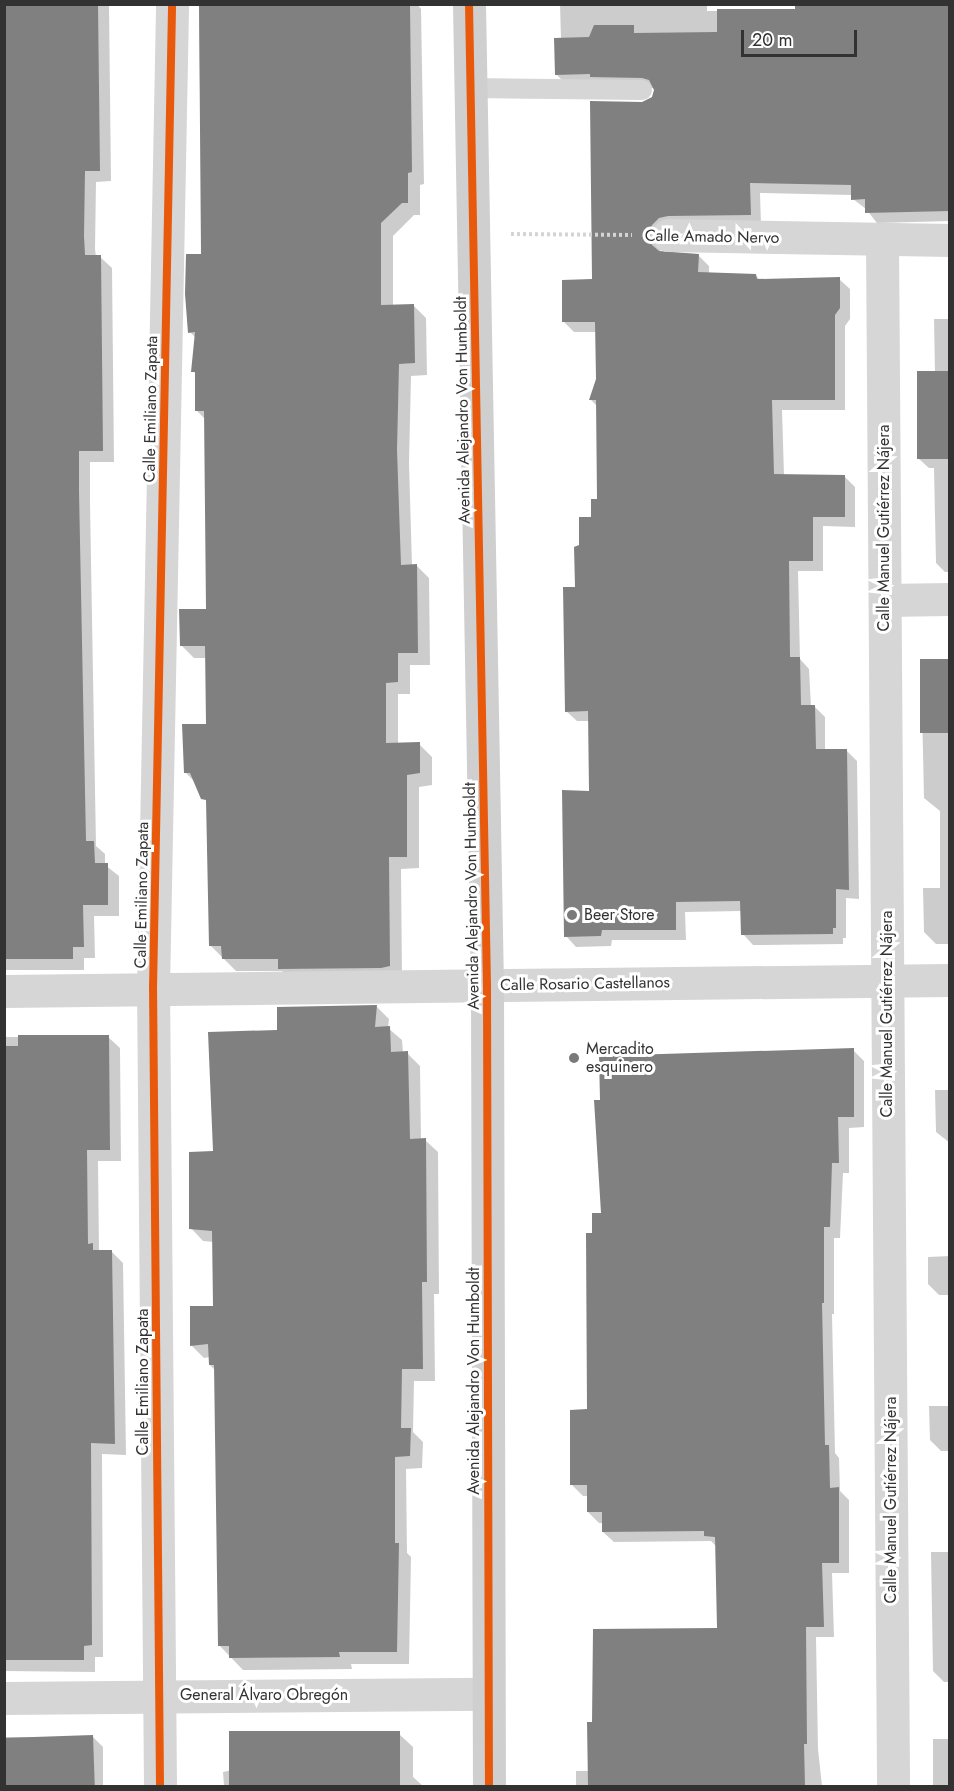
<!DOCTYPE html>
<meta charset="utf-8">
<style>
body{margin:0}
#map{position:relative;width:954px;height:1791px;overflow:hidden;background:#fff;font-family:Jost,sans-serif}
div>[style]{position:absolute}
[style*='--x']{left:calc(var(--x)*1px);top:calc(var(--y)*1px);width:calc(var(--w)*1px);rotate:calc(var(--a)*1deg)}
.shadow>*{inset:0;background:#0003;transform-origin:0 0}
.building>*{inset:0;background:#808080;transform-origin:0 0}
.path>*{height:4px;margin-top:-2px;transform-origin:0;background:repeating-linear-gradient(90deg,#d4d4d4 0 3px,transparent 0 6px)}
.lane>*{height:20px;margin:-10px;padding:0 10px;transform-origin:10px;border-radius:10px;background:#d6d6d6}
.street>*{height:33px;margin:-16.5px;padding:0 16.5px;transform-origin:16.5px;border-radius:16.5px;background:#d6d6d6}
.secondary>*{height:33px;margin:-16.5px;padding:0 16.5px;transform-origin:16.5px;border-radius:16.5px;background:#cfcfcf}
.cycleway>*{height:8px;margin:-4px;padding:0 4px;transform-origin:4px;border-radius:4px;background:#e8590c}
.dots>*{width:16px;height:16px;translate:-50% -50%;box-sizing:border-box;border:3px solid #fff;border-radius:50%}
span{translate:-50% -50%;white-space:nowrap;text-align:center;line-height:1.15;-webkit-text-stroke:6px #fff;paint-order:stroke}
.street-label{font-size:16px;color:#323232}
.poi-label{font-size:16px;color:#323232}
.left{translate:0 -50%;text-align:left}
.frame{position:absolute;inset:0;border:6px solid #323232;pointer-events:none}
.scale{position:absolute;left:741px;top:30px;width:116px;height:27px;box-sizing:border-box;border:3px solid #323232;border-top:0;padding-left:8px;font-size:18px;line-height:21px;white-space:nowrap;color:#323232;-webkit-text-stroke:4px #fff;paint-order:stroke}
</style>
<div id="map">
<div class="shadow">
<i style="clip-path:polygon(4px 4px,109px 4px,111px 181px,96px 182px,95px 249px,96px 257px,100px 257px,112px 268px,114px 462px,90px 462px,90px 503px,96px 846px,105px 854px,105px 865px,119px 876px,119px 916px,94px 916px,95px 958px,84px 958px,84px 970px,4px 970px)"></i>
<i style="clip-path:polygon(199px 4px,417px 4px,421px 9px,424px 184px,420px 185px,420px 215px,414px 215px,393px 236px,393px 306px,414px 306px,426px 318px,427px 375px,411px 376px,409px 463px,412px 566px,417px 566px,429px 578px,430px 665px,410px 665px,410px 694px,398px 694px,398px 744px,419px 744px,432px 757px,432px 785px,419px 787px,419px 868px,401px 869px,402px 978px,292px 981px,282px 971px,236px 971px,211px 946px,208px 803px,196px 783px,185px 772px,207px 725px,207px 658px,194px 658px,182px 646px,207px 611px,205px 419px,197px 411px,196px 374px,193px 371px,196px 338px,190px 332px,202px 256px)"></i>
<i style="clip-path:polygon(560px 4px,707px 4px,707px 11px,796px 11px,950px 4px,950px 221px,877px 223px,866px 209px,853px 199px,852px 195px,760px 193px,761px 225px,659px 245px,661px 253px,699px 256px,709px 266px,709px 274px,756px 276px,760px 280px,839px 279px,850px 289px,850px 319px,845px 326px,845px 410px,782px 410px,784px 475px,844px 476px,855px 487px,855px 527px,823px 526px,823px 571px,798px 571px,800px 659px,809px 669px,811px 707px,815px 707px,825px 717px,825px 750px,846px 750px,857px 761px,859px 899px,846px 898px,846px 938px,843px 938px,843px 944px,753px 945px,743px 934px,742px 911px,685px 912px,686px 940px,612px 940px,611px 946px,576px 947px,566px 936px,591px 792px,590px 721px,577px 721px,566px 711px,580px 546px,598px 500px,598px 407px,591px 400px,597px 379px,597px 332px,574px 332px,564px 322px,594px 280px,655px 88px,567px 85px,556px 74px,561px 39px)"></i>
<i style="clip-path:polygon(934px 319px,950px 319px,950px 572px,945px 572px,936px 563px,934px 468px,929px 468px,919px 459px,935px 373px)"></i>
<i style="clip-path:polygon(950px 661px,950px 944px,936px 944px,924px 932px,923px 888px,940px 888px,940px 811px,924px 798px,921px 662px)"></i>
<i style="clip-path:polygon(377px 1007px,389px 1019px,388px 1028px,402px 1040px,403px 1053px,407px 1053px,420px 1066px,421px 1140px,425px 1140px,438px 1152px,439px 1294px,434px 1294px,435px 1381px,414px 1381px,413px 1432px,423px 1442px,422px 1468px,406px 1469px,407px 1553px,411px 1557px,409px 1664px,351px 1664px,352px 1669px,243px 1670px,219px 1645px,215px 1370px,210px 1365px,210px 1357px,204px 1358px,192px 1346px,214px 1308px,214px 1242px,203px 1241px,191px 1228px,214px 1152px,279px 1031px)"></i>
<i style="clip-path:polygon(4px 1037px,108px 1037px,120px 1048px,121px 1161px,98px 1161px,99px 1251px,111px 1251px,123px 1263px,126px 1455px,102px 1454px,103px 1657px,95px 1657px,95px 1672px,4px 1671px)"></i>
<i style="clip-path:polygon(853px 1050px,864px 1061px,864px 1127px,849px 1128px,849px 1173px,843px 1173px,840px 1238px,834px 1238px,834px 1314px,832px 1314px,835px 1453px,839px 1458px,840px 1491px,849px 1500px,849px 1573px,832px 1573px,834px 1637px,816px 1637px,818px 1749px,822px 1786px,576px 1786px,576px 1771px,589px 1771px,594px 1724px,719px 1629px,717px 1547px,711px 1541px,614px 1542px,603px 1532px,603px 1523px,599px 1523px,588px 1512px,588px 1496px,583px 1496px,572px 1485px,588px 1411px,593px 1235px,602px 1215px)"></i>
<i style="clip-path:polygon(935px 1090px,950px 1090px,950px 1143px,936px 1132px)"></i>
<i style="clip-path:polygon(950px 1256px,950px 1295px,939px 1295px,928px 1284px,928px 1257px)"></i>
<i style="clip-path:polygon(929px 1406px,950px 1406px,950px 1451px,941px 1451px,930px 1440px)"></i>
<i style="clip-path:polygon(931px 1552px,950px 1552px,950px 1682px,944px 1682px,933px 1671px)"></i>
<i style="clip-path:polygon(399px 1734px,413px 1747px,413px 1777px,423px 1786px,224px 1786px,223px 1772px)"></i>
<i style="clip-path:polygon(4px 1737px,93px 1737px,103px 1747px,103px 1786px,4px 1786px)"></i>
<i style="left:933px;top:1739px;width:17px;height:47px"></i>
</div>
<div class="building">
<i style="clip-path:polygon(4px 4px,98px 4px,100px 171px,85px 171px,84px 236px,85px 255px,101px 255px,103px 451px,79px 451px,79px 491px,86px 841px,94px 841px,95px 863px,108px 863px,108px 905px,83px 905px,84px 947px,73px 947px,73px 959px,4px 959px)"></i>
<i style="clip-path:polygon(199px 4px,410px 4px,412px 172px,408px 173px,408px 203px,402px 203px,381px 223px,381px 305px,414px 304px,415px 363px,399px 364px,397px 450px,401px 565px,417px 564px,418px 653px,398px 653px,398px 682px,386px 683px,386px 743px,420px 742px,420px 773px,407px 775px,407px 857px,389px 857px,390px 966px,381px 968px,278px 969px,278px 959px,222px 959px,221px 946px,209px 946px,206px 800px,201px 799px,190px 773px,184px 773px,182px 724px,206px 724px,205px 646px,180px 646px,179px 609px,206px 609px,204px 411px,195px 411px,195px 372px,191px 372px,195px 332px,188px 333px,185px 294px,186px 254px,201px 254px)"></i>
<i style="clip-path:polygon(795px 4px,950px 4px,950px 211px,865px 213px,865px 199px,851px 200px,851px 185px,750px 183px,751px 215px,668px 216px,659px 218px,652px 225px,649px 235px,652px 245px,659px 251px,699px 254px,698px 272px,756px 274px,757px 279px,840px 277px,840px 308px,835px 315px,835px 400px,772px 400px,774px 474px,845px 475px,845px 517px,813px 517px,813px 561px,789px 561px,790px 657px,800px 657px,801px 705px,815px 705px,816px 749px,847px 749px,849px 890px,836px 889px,836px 928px,833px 928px,833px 934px,741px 935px,740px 901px,676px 902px,676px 930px,602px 930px,601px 936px,564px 937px,562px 790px,589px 791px,588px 711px,565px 712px,563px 587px,575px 587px,574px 547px,579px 545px,579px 517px,591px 517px,591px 499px,597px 499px,596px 400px,589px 400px,596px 379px,595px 322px,562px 322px,562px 280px,592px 279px,590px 101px,642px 102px,652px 97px,654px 90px,649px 80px,642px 78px,590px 77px,590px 74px,555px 75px,554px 38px,589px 37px,594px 25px,634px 25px,634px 33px,717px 32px,717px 9px,795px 9px)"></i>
<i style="left:917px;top:371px;width:33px;height:88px"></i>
<i style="left:950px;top:659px;width:74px;height:30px;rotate:90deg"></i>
<i style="clip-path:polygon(377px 1005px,375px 1027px,390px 1026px,391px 1052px,408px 1051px,410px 1139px,426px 1138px,427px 1282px,422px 1282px,423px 1369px,402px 1369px,401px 1428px,411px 1428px,410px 1456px,395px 1457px,395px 1543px,399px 1543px,397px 1652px,339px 1652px,340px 1657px,229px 1658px,229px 1646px,218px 1646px,214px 1365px,209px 1365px,208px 1344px,190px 1346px,190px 1306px,213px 1306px,212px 1231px,189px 1229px,189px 1152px,213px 1151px,208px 1032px,277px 1030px,277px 1007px)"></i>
<i style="clip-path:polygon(18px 1035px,109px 1035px,110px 1150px,87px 1150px,88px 1244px,93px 1243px,93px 1250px,112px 1250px,115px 1444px,91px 1443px,92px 1645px,84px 1646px,84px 1660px,4px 1660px,4px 1046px,18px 1046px)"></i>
<i style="clip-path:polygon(854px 1048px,854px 1117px,838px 1117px,839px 1163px,832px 1163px,830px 1227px,824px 1227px,824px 1303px,822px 1303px,825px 1445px,829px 1445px,830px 1488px,839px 1487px,839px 1563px,822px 1563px,824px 1627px,806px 1627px,807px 1744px,804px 1744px,805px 1786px,588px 1786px,587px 1722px,592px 1722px,593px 1629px,717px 1628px,715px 1537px,704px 1536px,704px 1531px,602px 1532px,602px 1512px,587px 1512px,587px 1485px,570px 1485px,570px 1410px,587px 1409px,586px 1233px,592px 1233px,592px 1213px,601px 1213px,594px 1100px,600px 1100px,599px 1056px)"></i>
<i style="left:229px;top:1731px;width:171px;height:55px"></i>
<i style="left:93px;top:1735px;width:51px;height:89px;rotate:88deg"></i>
</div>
<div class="path">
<i style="--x:511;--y:234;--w:121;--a:0.5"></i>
</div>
<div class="lane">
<i style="--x:471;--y:88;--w:171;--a:0.7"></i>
</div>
<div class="street">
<i style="--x:668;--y:235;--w:282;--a:1"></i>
<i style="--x:882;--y:241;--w:1545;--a:89.59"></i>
<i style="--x:885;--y:600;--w:65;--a:-0.9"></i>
<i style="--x:4;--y:991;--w:946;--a:-0.67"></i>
<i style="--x:4;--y:1698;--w:483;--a:-0.5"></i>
<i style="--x:160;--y:1786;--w:797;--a:-90.5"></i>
<i style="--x:153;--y:989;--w:985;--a:-88.89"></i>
</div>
<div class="secondary">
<i style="--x:469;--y:4;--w:981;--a:88.95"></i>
<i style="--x:487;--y:985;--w:801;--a:89.86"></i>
</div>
<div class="cycleway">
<i style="--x:469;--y:4;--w:981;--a:88.95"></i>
<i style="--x:487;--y:985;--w:801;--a:89.86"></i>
<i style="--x:160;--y:1786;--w:797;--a:-90.5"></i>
<i style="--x:153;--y:989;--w:985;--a:-88.89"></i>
</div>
<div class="dots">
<i style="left:572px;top:915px;background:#7a7a7a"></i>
<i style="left:574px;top:1058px;background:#7a7a7a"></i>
</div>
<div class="street-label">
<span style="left:712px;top:237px;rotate:1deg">Calle Amado Nervo</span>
<span style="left:151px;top:409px;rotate:-89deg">Calle Emiliano Zapata</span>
<span style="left:463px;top:410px;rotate:-91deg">Avenida Alejandro Von Humboldt</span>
<span style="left:884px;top:528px;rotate:-90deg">Calle Manuel Gutiérrez Nájera</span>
<span style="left:142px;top:895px;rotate:-89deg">Calle Emiliano Zapata</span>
<span style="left:472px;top:896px;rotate:-91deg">Avenida Alejandro Von Humboldt</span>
<span style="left:585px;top:984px;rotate:-1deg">Calle Rosario Castellanos</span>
<span style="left:887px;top:1014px;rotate:-90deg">Calle Manuel Gutiérrez Nájera</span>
<span style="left:474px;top:1381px;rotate:-90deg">Avenida Alejandro Von Humboldt</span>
<span style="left:143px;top:1382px;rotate:-90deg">Calle Emiliano Zapata</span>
<span style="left:891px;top:1500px;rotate:-90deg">Calle Manuel Gutiérrez Nájera</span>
<span style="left:264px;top:1695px">General Álvaro Obregón</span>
</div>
<div class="poi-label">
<span class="left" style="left:584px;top:915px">Beer Store</span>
<span class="left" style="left:586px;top:1058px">Mercadito<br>esquinero</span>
</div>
<div class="frame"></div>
<div class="scale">20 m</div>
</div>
